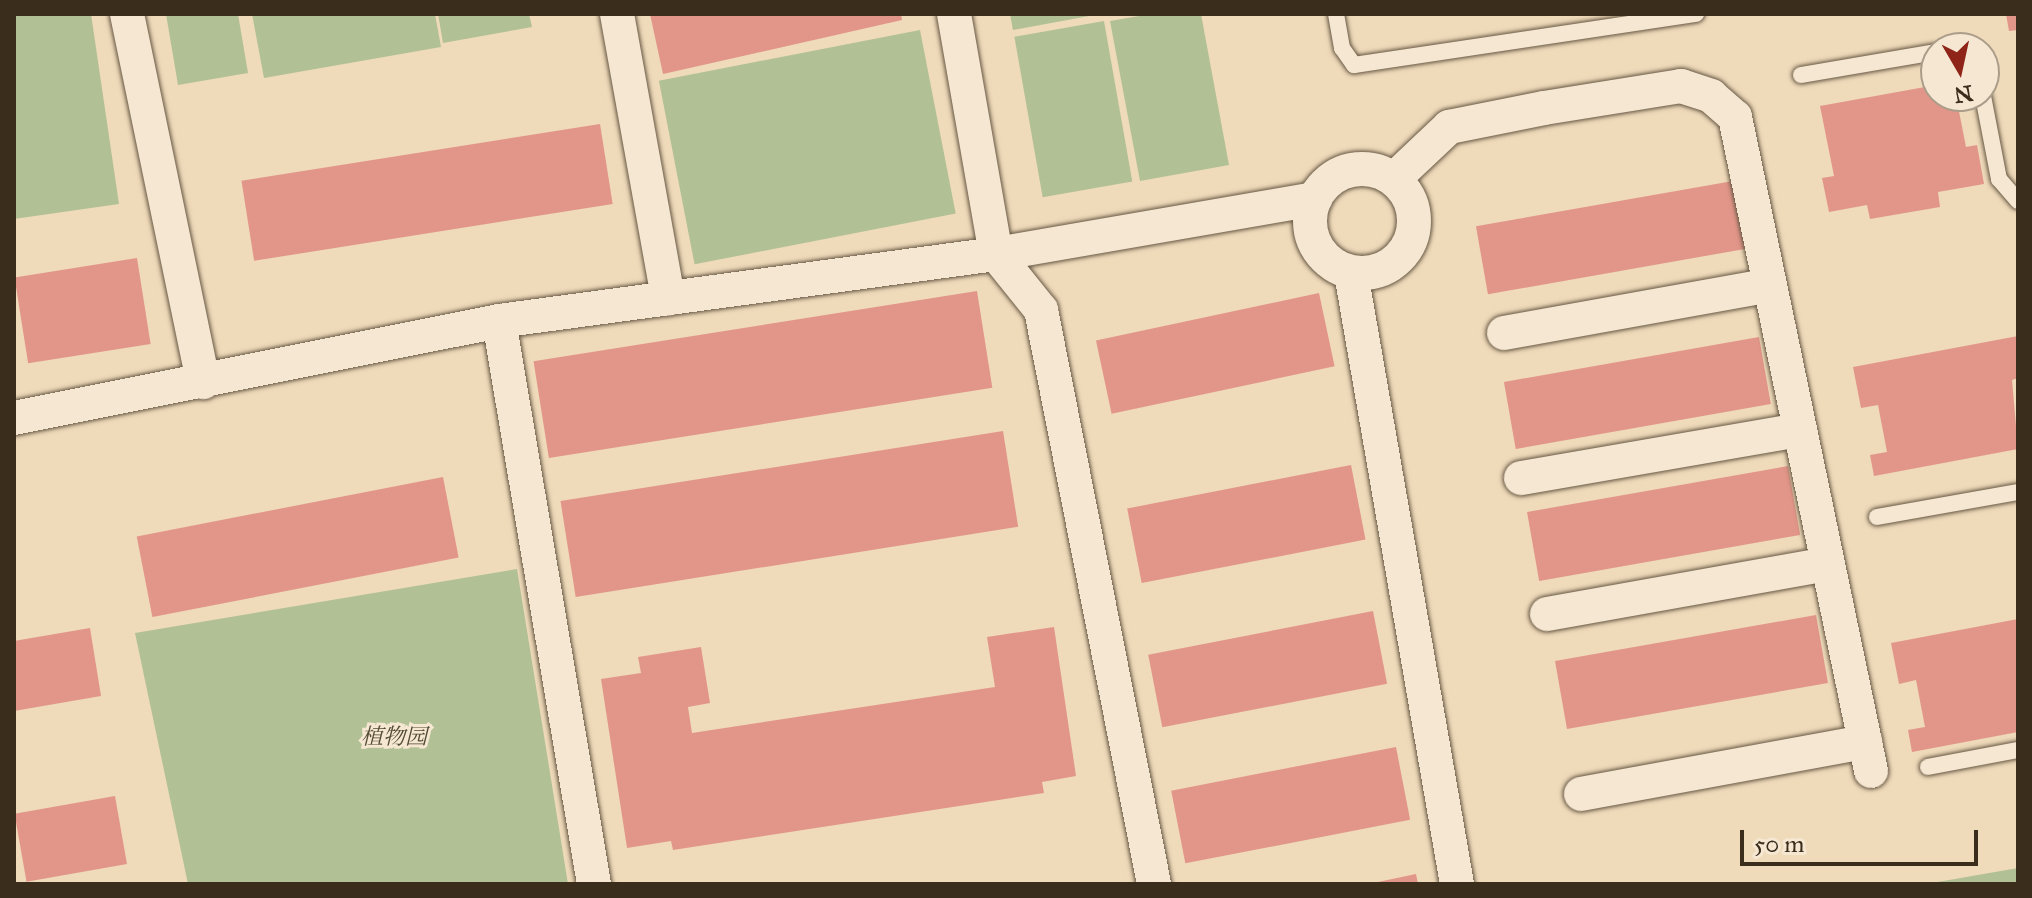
<!DOCTYPE html>
<meta charset="utf-8">
<style>
body{margin:0}
#map{position:relative;width:2032px;height:898px;overflow:hidden;background:#efdaba;font-family:"IM FELL Great Primer","Noto Serif SC",serif}
div>[style]{position:absolute}
[style*='--x']{left:calc(var(--x)*1px);top:calc(var(--y)*1px);width:calc(var(--w)*1px);rotate:calc(var(--a)*1deg)}
.green>*{inset:0;background:#b2c195;transform-origin:0 0}
.building>*{inset:0;background:#e29689;transform-origin:0 0}
.roads{filter:drop-shadow(0 0 2px #675844) drop-shadow(0 0 2px #675844)}
.lane>*{height:16px;margin:-8px;padding:0 8px;transform-origin:8px;border-radius:8px;background:#f5e7d2}
.street>*{height:34px;margin:-17px;padding:0 17px;transform-origin:17px;border-radius:17px;background:#f5e7d2}
.street>.ring{margin:-17px;padding:0;box-sizing:content-box;background:none;border:34px solid #f5e7d2;border-radius:50%}
span{translate:-50% -50%;white-space:nowrap;text-align:center;line-height:1.15;-webkit-text-stroke:6px #f5e7d2;paint-order:stroke}
.park-label{font-size:22px;color:#524b34;font-style:italic}
.frame{position:absolute;inset:0;border:16px solid #3a2d1c;pointer-events:none}
.north{position:absolute;left:1920px;top:32px;width:80px;height:80px;box-sizing:border-box;background:#f5e7d2;border:2px solid #aa9d89;border-radius:50%;rotate:171deg;font-size:22px;font-weight:700;line-height:32px;text-align:center;color:#3a2d1c}
.north::after{content:'';display:block;margin:auto;width:28px;height:36px;background:#8f2418;clip-path:polygon(50% 0,100% 100%,50% 72%,0 100%)}
.scale{position:absolute;left:1740px;top:830px;width:238px;height:36px;box-sizing:border-box;border:4px solid #3a2d1c;border-top:0;padding-left:10px;font-size:24px;line-height:28px;white-space:nowrap;color:#3a2d1c;-webkit-text-stroke:6px #f5e7d2;paint-order:stroke}
</style>
<div id="map">
<div class="green">
<i style="clip-path:polygon(14px 14px,91px 14px,119px 204px,14px 219px)"></i>
<i style="clip-path:polygon(166px 14px,238px 14px,248px 73px,178px 85px)"></i>
<i style="clip-path:polygon(252px 14px,435px 14px,441px 47px,264px 78px)"></i>
<i style="clip-path:polygon(438px 14px,529px 14px,532px 27px,443px 43px)"></i>
<i style="clip-path:polygon(1010px 14px,1100px 14px,1013px 30px)"></i>
<i style="clip-path:polygon(1151px 14px,1201px 14px,1229px 165px,1140px 181px,1110px 21px)"></i>
<i style="left:1104px;top:21px;width:163px;height:91px;rotate:80deg"></i>
<i style="left:920px;top:30px;width:187px;height:266px;rotate:79deg"></i>
<i style="clip-path:polygon(517px 569px,568px 884px,188px 884px,135px 633px)"></i>
<i style="clip-path:polygon(2018px 868px,2018px 884px,1926px 884px)"></i>
</div>
<div class="building">
<i style="clip-path:polygon(650px 14px,901px 14px,902px 20px,663px 74px)"></i>
<i style="clip-path:polygon(2006px 14px,2018px 14px,2018px 30px,2009px 31px)"></i>
<i style="clip-path:polygon(1936px 85px,1936px 96px,1956px 96px,1966px 147px,1977px 145px,1984px 184px,1938px 192px,1940px 207px,1870px 219px,1867px 205px,1829px 212px,1822px 178px,1834px 176px,1820px 106px)"></i>
<i style="left:600px;top:124px;width:81px;height:363px;rotate:81deg"></i>
<i style="left:1733px;top:181px;width:69px;height:261px;rotate:80deg"></i>
<i style="left:137px;top:258px;width:87px;height:124px;rotate:81deg"></i>
<i style="left:977px;top:291px;width:98px;height:449px;rotate:81deg"></i>
<i style="left:1319px;top:293px;width:75px;height:228px;rotate:78deg"></i>
<i style="clip-path:polygon(2018px 336px,2018px 378px,2012px 380px,2018px 449px,1874px 476px,1870px 455px,1887px 452px,1878px 405px,1861px 408px,1853px 367px)"></i>
<i style="left:1759px;top:337px;width:68px;height:259px;rotate:80deg"></i>
<i style="left:1003px;top:431px;width:97px;height:448px;rotate:81deg"></i>
<i style="left:1351px;top:465px;width:76px;height:228px;rotate:79deg"></i>
<i style="left:1788px;top:466px;width:70px;height:265px;rotate:80deg"></i>
<i style="left:443px;top:477px;width:82px;height:312px;rotate:79deg"></i>
<i style="left:1373px;top:611px;width:74px;height:229px;rotate:79deg"></i>
<i style="left:1816px;top:615px;width:69px;height:265px;rotate:80deg"></i>
<i style="clip-path:polygon(2018px 619px,2018px 732px,1912px 752px,1908px 730px,1925px 727px,1916px 680px,1899px 684px,1891px 643px)"></i>
<i style="clip-path:polygon(1054px 627px,1076px 776px,1042px 782px,1044px 793px,673px 850px,671px 841px,627px 848px,601px 679px,641px 673px,638px 657px,701px 647px,710px 703px,688px 707px,692px 733px,995px 687px,987px 637px)"></i>
<i style="clip-path:polygon(90px 628px,101px 696px,14px 711px,14px 641px)"></i>
<i style="left:1396px;top:747px;width:74px;height:229px;rotate:79deg"></i>
<i style="left:115px;top:796px;width:69px;height:102px;rotate:80deg"></i>
<i style="clip-path:polygon(1416px 874px,1418px 884px,1374px 884px,1373px 883px)"></i>
</div>
<div class="roads">
<div class="lane">
<i style="--x:1336;--y:14;--w:35;--a:80"></i>
<i style="--x:1342;--y:48;--w:21;--a:55"></i>
<i style="--x:1354;--y:65;--w:346;--a:-8.5"></i>
<i style="--x:1801;--y:75;--w:137;--a:-9.7"></i>
<i style="--x:1983;--y:96;--w:85;--a:79.1"></i>
<i style="--x:1999;--y:179;--w:29;--a:49"></i>
<i style="--x:1877;--y:517;--w:143;--a:-10.1"></i>
<i style="--x:1928;--y:767;--w:92;--a:-10.7"></i>
</div>
<div class="street">
<i style="--x:127;--y:14;--w:376;--a:78.3"></i>
<i style="--x:617;--y:14;--w:289;--a:79.8"></i>
<i style="--x:954;--y:14;--w:244;--a:80.1"></i>
<i style="--x:996;--y:254;--w:72;--a:51.2"></i>
<i style="--x:1041;--y:310;--w:585;--a:78.86"></i>
<i class="ring" style="left:1310px;top:169px;width:70px;height:70px"></i>
<i style="--x:1394;--y:179;--w:76;--a:-43.4"></i>
<i style="--x:1449;--y:127;--w:97;--a:-11.3"></i>
<i style="--x:1544;--y:108;--w:139;--a:-9.1"></i>
<i style="--x:1681;--y:86;--w:32;--a:18"></i>
<i style="--x:1711;--y:96;--w:32;--a:41"></i>
<i style="--x:1735;--y:117;--w:668;--a:78.25"></i>
<i style="--x:1351;--y:273;--w:620;--a:80.16"></i>
<i style="--x:499;--y:321;--w:571;--a:80.42"></i>
<i style="--x:1504;--y:333;--w:270;--a:-10.2"></i>
<i style="--x:14;--y:418;--w:495;--a:-11.3"></i>
<i style="--x:499;--y:321;--w:501;--a:-7.68"></i>
<i style="--x:996;--y:254;--w:324;--a:-9.8"></i>
<i style="--x:1521;--y:478;--w:283;--a:-9.8"></i>
<i style="--x:1547;--y:614;--w:285;--a:-10.1"></i>
<i style="--x:1581;--y:794;--w:289;--a:-10.4"></i>
</div>
</div>
<div class="park-label">
<span style="left:394px;top:737px">植物园</span>
</div>
<div class="frame"></div>
<div class="north">N</div>
<div class="scale">50 m</div>
</div>
